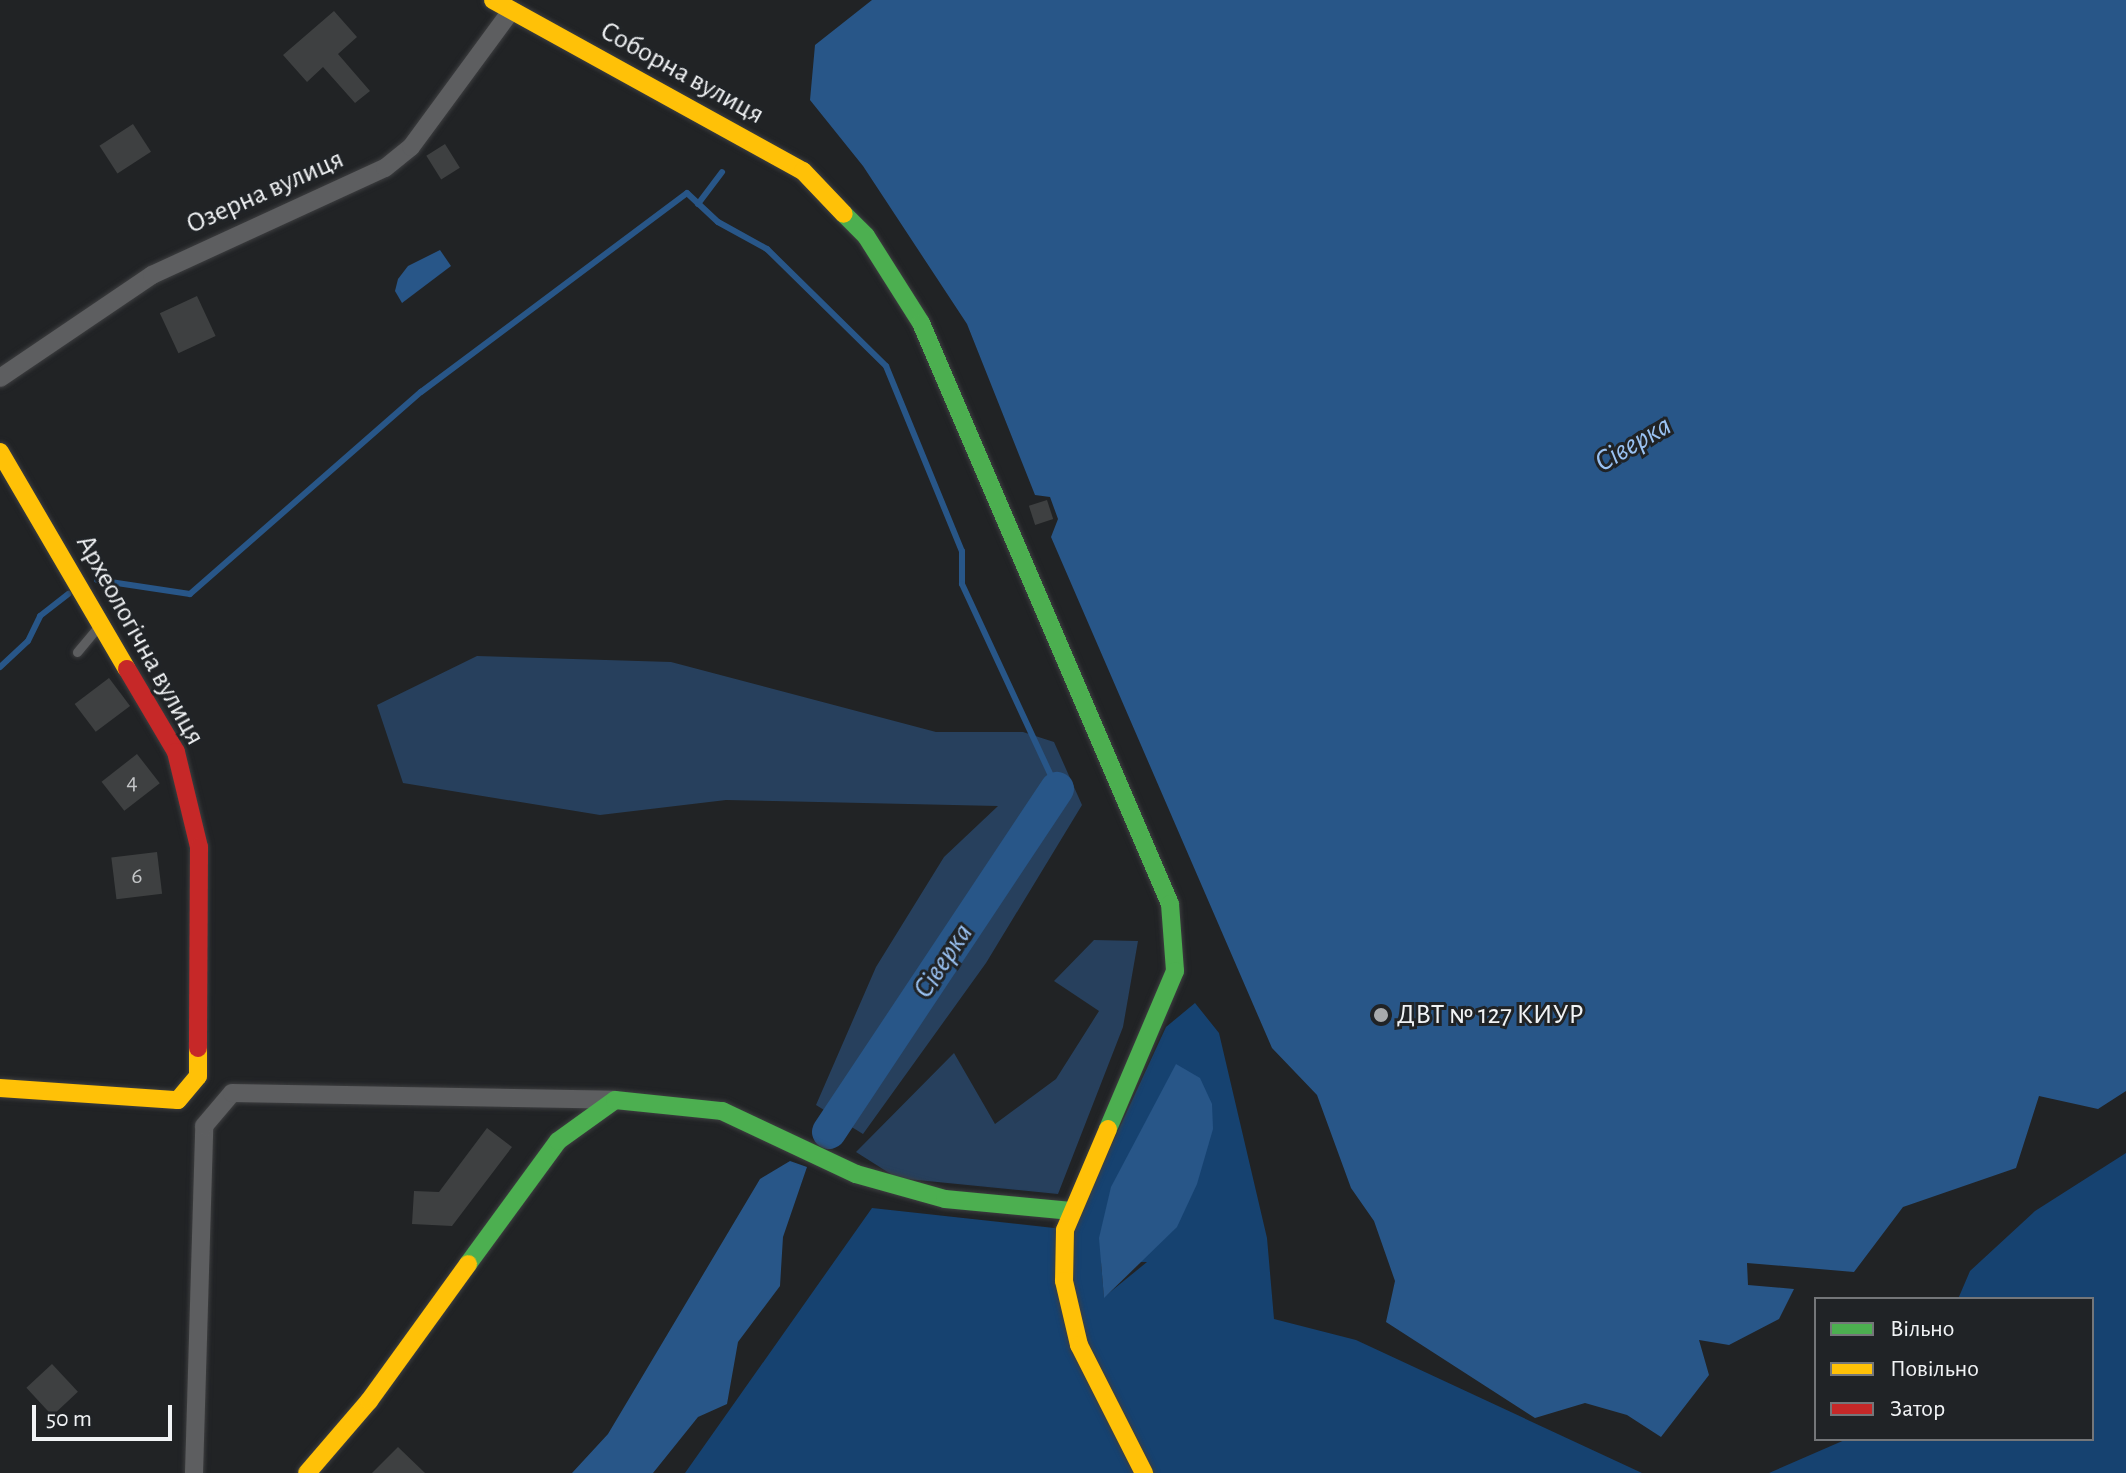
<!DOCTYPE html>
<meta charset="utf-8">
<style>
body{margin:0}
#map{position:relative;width:2126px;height:1473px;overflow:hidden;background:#212325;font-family:"Alegreya Sans",sans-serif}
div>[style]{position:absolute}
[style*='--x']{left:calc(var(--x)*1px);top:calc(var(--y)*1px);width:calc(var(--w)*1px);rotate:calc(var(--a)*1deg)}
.green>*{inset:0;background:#27405d}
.forest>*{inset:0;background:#164270}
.water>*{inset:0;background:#285688}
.stream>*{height:6px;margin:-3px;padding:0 3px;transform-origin:3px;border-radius:3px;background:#285688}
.river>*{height:34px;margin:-17px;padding:0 17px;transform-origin:17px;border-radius:17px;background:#285688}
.building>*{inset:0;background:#3e4041;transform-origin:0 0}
.roads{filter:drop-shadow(0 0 2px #3d3e40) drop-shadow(0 0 2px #3d3e40)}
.lane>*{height:9px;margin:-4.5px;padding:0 4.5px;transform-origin:4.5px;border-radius:4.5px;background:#5d5e60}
.street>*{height:18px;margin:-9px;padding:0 9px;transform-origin:9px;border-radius:9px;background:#5d5e60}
.fast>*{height:18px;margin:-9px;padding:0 9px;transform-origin:9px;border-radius:9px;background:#4caf50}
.slow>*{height:18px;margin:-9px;padding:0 9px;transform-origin:9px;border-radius:9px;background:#ffc107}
.jam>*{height:18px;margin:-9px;padding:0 9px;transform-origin:9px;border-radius:9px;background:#c62828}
.dots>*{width:22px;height:22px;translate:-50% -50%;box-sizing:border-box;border:4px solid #202326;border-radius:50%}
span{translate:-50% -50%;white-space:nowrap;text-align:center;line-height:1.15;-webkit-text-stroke:6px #202326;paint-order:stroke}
.number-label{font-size:24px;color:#c4c6c8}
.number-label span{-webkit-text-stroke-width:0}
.street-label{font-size:28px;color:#f1f3f5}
.poi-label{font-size:28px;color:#f1f3f5}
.left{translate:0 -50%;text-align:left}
.water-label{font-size:30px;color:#9ac2f2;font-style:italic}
.legend{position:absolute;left:1814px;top:1297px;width:280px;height:144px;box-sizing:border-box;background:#202326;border:2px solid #747679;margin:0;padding:10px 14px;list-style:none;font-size:24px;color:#f1f3f5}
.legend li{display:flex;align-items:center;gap:16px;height:40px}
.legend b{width:40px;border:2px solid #747679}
.scale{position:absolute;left:32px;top:1405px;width:140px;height:36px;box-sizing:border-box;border:4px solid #f1f3f5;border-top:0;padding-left:10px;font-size:24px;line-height:28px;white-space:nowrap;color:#f1f3f5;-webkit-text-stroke:6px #202326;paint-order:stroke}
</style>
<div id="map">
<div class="green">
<i style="clip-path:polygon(477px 656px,671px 662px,936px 732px,1023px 732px,1054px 742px,1082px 805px,986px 963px,863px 1134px,816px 1105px,876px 967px,944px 857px,998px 806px,726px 800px,600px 815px,403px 783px,377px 705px)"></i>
<i style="clip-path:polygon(1094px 940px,1138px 941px,1123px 1027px,1058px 1194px,897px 1178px,856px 1152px,954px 1053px,995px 1124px,1056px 1079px,1099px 1011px,1054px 981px)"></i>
</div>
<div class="forest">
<i style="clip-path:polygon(evenodd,1195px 1003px,1219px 1033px,1267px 1238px,1274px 1319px,1356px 1340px,1642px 1473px,685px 1473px,872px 1208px,1072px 1230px,1166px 1027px,1195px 1003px,1101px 1262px,1147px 1262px,1104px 1297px,1101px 1262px)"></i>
<i style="clip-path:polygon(2126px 1153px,2126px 1473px,1769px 1473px,1847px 1439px,2092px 1439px,2092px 1299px,1958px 1299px,1970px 1271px,2035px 1211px)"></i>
</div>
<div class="water">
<i style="clip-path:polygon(872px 0,2126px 0,2126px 1091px,2098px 1109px,2039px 1096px,2016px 1168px,1903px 1207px,1854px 1272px,1747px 1263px,1748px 1285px,1794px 1289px,1779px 1319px,1729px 1345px,1699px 1340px,1709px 1375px,1661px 1437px,1627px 1415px,1585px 1403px,1535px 1418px,1386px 1322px,1395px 1281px,1374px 1221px,1351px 1188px,1317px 1095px,1272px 1048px,1051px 537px,1058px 519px,1050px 497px,1035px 495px,967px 324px,863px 166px,810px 100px,815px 45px)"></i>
<i style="clip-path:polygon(440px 250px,451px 266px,402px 303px,395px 291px,398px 279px,408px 266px)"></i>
<i style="clip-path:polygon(1176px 1064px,1200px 1078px,1212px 1104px,1213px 1129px,1197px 1184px,1177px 1227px,1104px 1298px,1099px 1238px,1111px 1187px)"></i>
<i style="clip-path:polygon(790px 1161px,807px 1167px,783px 1237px,780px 1286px,738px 1342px,727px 1404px,698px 1417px,653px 1473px,572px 1473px,608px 1434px,760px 1179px)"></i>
</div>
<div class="stream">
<i style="--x:698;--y:204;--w:40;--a:-53"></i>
<i style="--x:97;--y:580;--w:94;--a:8.6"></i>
<i style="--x:190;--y:594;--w:307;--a:-41.2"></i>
<i style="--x:421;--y:392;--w:332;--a:-36.8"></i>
<i style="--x:687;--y:193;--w:42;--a:43.1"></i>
<i style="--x:718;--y:222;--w:56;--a:28.9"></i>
<i style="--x:767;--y:249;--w:167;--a:44.5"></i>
<i style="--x:886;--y:366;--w:200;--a:67.7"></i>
<i style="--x:962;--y:551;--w:33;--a:90"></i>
<i style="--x:962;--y:584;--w:226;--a:65.1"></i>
<i style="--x:0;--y:667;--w:38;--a:-43"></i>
<i style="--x:28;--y:641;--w:28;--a:-64"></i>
<i style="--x:40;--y:616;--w:36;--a:-38"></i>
</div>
<div class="river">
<i style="--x:829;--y:1132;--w:412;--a:-56.4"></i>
</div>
<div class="building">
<i style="clip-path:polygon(334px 11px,357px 37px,338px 54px,370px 91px,355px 103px,323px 67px,307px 82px,283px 55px)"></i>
<i style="left:133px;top:124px;width:33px;height:40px;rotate:57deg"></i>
<i style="left:445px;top:144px;width:28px;height:22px;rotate:58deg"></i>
<i style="left:197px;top:296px;width:44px;height:41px;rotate:65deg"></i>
<i style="left:1047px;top:500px;width:20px;height:19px;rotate:72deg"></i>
<i style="left:109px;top:678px;width:35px;height:43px;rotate:53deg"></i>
<i style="left:137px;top:754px;width:37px;height:45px;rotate:52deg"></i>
<i style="left:157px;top:852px;width:42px;height:46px;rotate:83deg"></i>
<i style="clip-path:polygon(487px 1128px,512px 1147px,452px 1226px,412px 1224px,414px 1191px,439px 1192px)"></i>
<i style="left:52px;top:1364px;width:38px;height:35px;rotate:47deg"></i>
<i style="clip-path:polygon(398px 1447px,425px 1473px,372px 1473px)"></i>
</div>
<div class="roads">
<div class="lane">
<i style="--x:77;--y:652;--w:33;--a:-50"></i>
</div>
<div class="street">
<i style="--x:0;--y:378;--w:184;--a:-34.1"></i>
<i style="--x:152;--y:275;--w:256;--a:-24.7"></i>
<i style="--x:385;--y:168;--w:33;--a:-39"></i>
<i style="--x:411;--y:147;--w:169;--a:-53.7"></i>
<i style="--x:194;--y:1473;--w:347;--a:-88.3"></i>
<i style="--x:204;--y:1126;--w:43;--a:-49.7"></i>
<i style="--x:232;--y:1093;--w:383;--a:1"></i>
</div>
<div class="fast">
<i style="--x:844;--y:214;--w:31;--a:45"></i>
<i style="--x:866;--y:236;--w:103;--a:57.7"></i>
<i style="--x:921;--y:323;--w:632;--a:66.8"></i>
<i style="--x:1170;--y:904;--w:67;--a:85.7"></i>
<i style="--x:1175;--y:971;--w:172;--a:113"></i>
<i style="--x:468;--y:1264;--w:152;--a:-53.8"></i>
<i style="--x:558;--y:1141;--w:70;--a:-35.7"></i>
<i style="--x:615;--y:1100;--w:108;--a:5.9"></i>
<i style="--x:722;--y:1111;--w:148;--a:25.2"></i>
<i style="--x:856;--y:1174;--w:92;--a:15.7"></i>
<i style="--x:945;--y:1199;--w:127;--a:5.4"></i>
</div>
<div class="slow">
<i style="--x:493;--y:0;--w:354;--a:28.9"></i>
<i style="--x:803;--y:171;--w:59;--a:46.4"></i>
<i style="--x:0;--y:452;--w:251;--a:59.7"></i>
<i style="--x:0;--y:1088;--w:178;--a:3.9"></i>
<i style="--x:178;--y:1100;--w:31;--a:-50"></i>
<i style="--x:198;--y:1076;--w:28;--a:-90"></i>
<i style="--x:1108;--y:1129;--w:110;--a:113.1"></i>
<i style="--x:1065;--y:1230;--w:51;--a:91.1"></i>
<i style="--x:1064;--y:1281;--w:66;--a:76.8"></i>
<i style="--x:1079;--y:1345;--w:144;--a:63.1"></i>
<i style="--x:307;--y:1473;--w:95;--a:-49.3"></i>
<i style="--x:369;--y:1401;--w:169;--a:-54.1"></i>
</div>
<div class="jam">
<i style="--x:127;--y:669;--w:96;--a:59.4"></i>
<i style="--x:176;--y:752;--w:98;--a:76.4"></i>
<i style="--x:199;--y:847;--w:201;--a:90.3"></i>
</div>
</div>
<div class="dots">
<i style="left:1381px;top:1015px;background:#a8aaac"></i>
</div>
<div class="number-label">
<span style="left:132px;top:783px">4</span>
<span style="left:137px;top:877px">6</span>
</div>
<div class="street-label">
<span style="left:682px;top:73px;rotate:29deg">Соборна вулиця</span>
<span style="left:265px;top:192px;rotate:-24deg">Озерна вулиця</span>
<span style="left:140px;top:640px;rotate:61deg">Археологічна вулиця</span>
</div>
<div class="poi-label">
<span class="left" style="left:1397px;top:1015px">ДВТ № 127 КИУР</span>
</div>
<div class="water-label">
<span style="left:1633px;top:444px;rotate:-30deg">Сіверка</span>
<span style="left:943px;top:961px;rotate:-56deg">Сіверка</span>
</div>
<ul class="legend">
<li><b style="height:10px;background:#4caf50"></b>Вільно</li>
<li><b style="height:10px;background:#ffc107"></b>Повільно</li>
<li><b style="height:10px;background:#c62828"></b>Затор</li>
</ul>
<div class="scale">50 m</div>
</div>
